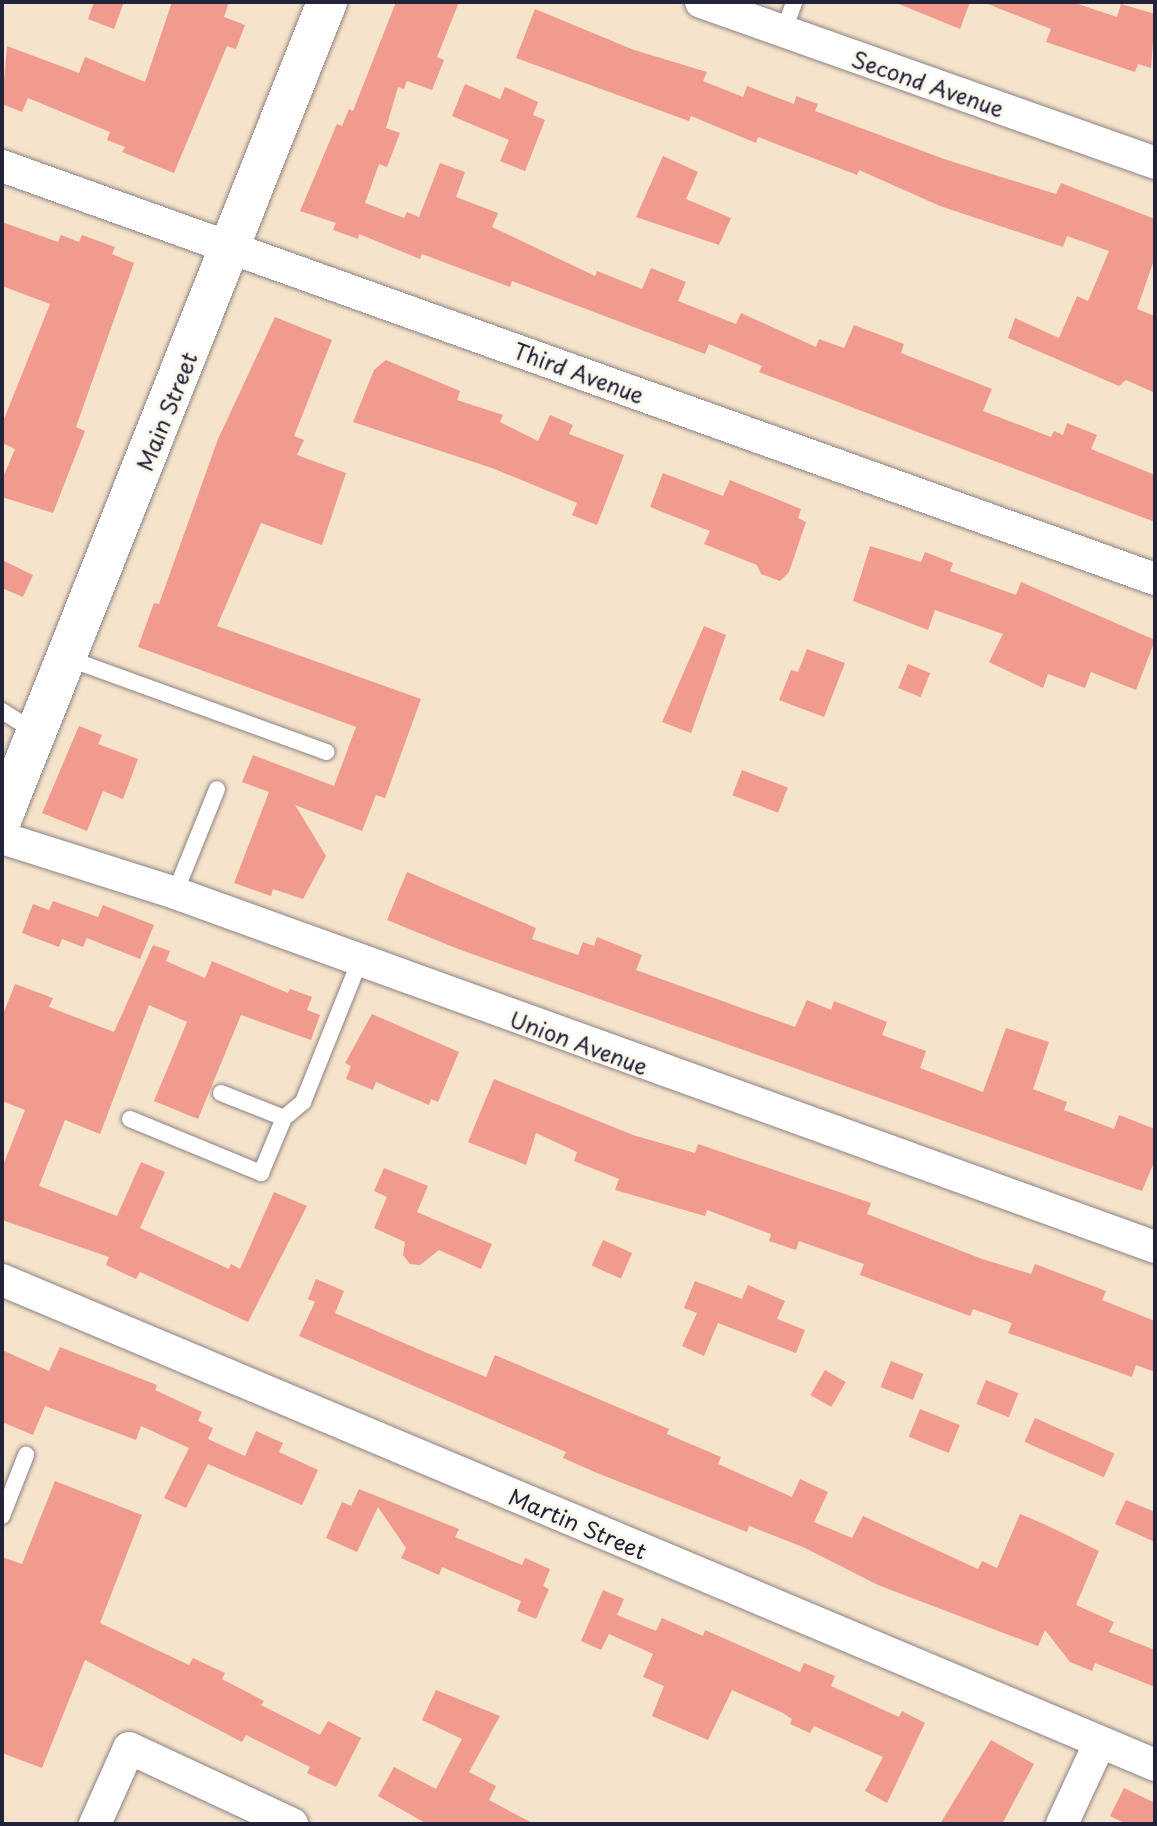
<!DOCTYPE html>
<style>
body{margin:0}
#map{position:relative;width:1157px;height:1826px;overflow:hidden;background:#f6e3cb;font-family:"Playpen Sans",sans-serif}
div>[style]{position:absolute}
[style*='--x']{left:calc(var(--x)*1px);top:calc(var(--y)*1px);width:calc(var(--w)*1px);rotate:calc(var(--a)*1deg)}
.building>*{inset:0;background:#f09b8d;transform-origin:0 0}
.roads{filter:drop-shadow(0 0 2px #8c8283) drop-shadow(0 0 2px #8c8283)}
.service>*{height:16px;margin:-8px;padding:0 8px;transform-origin:8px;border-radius:8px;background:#fff}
.minor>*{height:32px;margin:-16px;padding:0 16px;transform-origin:16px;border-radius:16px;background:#fff}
.tertiary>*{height:40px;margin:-20px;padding:0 20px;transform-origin:20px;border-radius:20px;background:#fff}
span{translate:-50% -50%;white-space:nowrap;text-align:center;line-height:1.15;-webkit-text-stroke:6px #fbf7ec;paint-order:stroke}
.street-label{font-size:22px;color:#22223b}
.frame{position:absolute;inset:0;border:4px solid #22223b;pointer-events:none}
</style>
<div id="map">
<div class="building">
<i style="clip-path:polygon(94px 2px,124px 2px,114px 29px,88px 19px)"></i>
<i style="clip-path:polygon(172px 2px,229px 2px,224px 17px,245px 25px,236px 49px,227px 46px,174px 173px,122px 152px,125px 147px,107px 140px,110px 132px,28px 98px,22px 112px,2px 104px,7px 46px,79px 73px,85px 57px,145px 82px)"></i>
<i style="clip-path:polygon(396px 2px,459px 2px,437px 57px,444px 60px,432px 90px,407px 81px,404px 89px,398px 87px,386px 128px,400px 133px,387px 167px,379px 164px,365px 203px,404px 218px,407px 212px,419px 217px,440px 163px,465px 172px,456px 197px,498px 213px,492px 227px,595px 276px,597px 271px,642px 289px,651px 268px,686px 282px,678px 301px,736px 324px,741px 313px,816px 347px,819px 339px,844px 348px,854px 325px,904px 344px,901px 353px,992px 389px,983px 411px,1051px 437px,1054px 431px,1063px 435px,1067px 423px,1097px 435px,1091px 449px,1155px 475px,1155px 522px,759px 372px,762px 366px,709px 344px,705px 354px,512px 281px,510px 287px,422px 254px,420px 259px,359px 234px,358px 239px,333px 230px,336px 223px,300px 211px,337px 124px,342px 126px,349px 109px,353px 111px)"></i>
<i style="clip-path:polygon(894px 2px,970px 2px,960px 29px)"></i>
<i style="clip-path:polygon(983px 2px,1072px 2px,1117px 17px,1121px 4px,1155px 14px,1151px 68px,1138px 64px,1135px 72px,1046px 42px,1051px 29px)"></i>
<i style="clip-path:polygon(535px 9px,634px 50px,707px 72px,703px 81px,743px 97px,747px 86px,794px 104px,796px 96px,818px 104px,815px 111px,944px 159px,1056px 194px,1061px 183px,1155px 219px,1155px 257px,1137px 309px,1155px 316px,1155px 393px,1126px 380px,1119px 386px,1008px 338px,1015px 318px,1059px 338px,1077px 296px,1088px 301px,1109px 251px,1067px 236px,1063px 247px,940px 206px,859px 170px,857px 175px,758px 137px,756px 143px,691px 116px,689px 121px,516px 58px)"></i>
<i style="clip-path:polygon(465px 84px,500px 99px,505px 87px,538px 102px,533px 115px,545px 120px,525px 171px,500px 161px,509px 140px,452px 116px)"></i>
<i style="clip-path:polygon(663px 156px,698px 172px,686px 199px,731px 218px,719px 245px,636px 217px)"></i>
<i style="clip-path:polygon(2px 222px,58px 242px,61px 235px,79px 242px,82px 235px,115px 247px,112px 254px,134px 263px,76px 427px,85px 431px,53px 513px,2px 497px,2px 480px,15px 449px,2px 443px,2px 424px,50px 304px,2px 286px)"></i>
<i style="clip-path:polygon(275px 317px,332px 340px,294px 436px,304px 440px,297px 455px,346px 473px,322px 545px,261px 523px,217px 626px,421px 699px,385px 798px,376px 795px,362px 831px,295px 805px,326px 856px,303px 899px,273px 889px,271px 896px,234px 883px,269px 792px,242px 782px,253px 755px,334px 786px,356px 727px,138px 647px,154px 603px,159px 604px,218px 439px)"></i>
<i style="clip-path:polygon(386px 360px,460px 391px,457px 400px,503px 415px,500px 422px,538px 441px,550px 415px,573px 425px,569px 434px,624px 455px,597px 525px,572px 515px,577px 503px,492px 468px,353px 422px,374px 370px)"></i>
<i style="clip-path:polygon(663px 473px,723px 496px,730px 480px,801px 509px,798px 518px,806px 522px,789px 572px,780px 581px,761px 574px,757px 565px,704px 544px,710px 531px,650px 507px)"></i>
<i style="clip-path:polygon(870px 546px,921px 562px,925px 552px,953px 563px,950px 571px,1016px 595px,1021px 582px,1155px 640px,1136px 690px,1091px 672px,1085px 688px,1048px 674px,1043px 688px,989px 662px,1003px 634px,935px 610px,928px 630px,853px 601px)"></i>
<i style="clip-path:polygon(2px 560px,33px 575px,23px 597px,2px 588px)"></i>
<i style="clip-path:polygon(704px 626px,726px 635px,691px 733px,662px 722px)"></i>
<i style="clip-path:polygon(807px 649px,845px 663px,824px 717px,779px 700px,791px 670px,798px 672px)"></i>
<i style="left:908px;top:664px;width:24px;height:26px;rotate:22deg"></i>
<i style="clip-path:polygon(79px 726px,102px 735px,98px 744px,138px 759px,123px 799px,103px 791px,87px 831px,42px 813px)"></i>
<i style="left:742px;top:770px;width:49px;height:27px;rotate:21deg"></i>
<i style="clip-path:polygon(407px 872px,536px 928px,532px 939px,578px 955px,583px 942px,594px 946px,597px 937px,642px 955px,636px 970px,795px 1027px,807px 1000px,831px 1010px,834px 1001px,887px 1022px,882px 1035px,926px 1051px,920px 1068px,983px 1092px,1006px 1028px,1049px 1042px,1033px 1089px,1067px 1102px,1064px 1110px,1114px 1129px,1119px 1115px,1155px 1129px,1155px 1160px,1142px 1191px,458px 949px,387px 920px)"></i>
<i style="clip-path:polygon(53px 901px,98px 917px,103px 905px,154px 925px,140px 959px,87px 938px,83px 947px,62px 939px,59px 947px,22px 933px,33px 904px,49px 910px)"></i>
<i style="clip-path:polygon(153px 945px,170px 951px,166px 961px,205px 978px,212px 961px,288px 993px,290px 989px,312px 997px,307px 1010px,320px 1015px,311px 1040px,241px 1015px,198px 1119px,154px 1101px,187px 1022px,149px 1005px,100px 1134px,65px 1120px,39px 1186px,117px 1216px,141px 1162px,165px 1172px,140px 1228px,229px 1269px,231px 1264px,240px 1269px,274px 1192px,307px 1206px,248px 1322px,140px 1272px,136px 1279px,106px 1265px,109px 1257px,2px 1220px,2px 1168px,25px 1110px,2px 1101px,2px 1017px,15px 984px,53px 998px,49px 1007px,114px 1032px)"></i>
<i style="clip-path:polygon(372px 1014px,459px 1052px,438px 1102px,431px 1099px,429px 1105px,376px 1082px,373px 1090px,346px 1079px,351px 1066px,345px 1063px)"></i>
<i style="clip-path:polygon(494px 1079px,633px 1135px,695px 1153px,698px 1144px,871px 1203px,867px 1214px,982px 1259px,1031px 1274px,1035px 1264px,1106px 1291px,1102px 1300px,1155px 1321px,1155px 1372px,1136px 1365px,1132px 1377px,1008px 1333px,1012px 1323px,973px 1309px,970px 1316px,860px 1275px,864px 1264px,799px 1241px,796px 1250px,769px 1241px,771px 1234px,707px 1210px,705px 1216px,615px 1190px,619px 1179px,574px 1161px,577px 1152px,536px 1133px,526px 1165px,468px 1142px)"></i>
<i style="clip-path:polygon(384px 1168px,428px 1186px,417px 1212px,492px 1244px,481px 1269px,439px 1250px,420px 1265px,410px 1264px,403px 1255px,405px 1242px,374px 1228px,387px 1197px,374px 1191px)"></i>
<i style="left:603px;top:1240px;width:32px;height:28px;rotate:24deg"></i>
<i style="clip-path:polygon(316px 1279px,344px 1291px,335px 1313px,427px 1353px,486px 1377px,495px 1355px,669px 1429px,667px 1434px,721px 1457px,718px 1464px,792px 1497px,800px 1479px,828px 1492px,814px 1522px,852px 1538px,863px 1516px,978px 1569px,982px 1561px,997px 1568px,1020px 1514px,1044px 1524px,1099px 1551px,1076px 1605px,1114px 1622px,1109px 1632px,1155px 1650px,1155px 1687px,1095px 1663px,1092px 1671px,1070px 1662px,1045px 1630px,1038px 1646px,878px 1585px,803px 1547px,749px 1526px,747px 1532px,597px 1473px,563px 1458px,566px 1452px,299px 1336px,315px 1302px,308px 1299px)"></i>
<i style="clip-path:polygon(695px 1281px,742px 1299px,748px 1285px,785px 1301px,777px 1319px,805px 1330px,796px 1353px,718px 1323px,704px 1356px,682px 1346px,697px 1313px,684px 1308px)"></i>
<i style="clip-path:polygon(60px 1347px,157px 1385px,155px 1390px,202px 1412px,198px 1421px,213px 1428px,208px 1439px,245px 1456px,256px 1431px,283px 1443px,279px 1452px,318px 1470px,302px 1505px,208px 1464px,186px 1508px,164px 1498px,189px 1448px,141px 1426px,136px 1440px,45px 1406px,33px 1435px,2px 1422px,2px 1350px,49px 1371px)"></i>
<i style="left:891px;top:1361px;width:35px;height:28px;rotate:22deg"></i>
<i style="left:825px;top:1370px;width:24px;height:29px;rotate:30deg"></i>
<i style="left:986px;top:1380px;width:35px;height:26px;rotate:22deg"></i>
<i style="left:920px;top:1409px;width:43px;height:30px;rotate:22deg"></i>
<i style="left:1035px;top:1418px;width:87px;height:26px;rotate:24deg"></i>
<i style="clip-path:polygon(55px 1481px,142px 1515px,100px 1623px,189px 1665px,193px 1658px,225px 1673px,222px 1679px,264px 1701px,261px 1705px,320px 1735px,328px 1721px,361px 1738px,336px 1787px,307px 1773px,310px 1767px,246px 1735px,242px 1742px,85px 1660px,42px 1768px,2px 1753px,2px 1557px,22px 1564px)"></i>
<i style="clip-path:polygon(359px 1489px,459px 1529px,455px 1537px,522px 1565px,525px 1558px,550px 1569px,543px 1586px,549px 1589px,536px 1619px,517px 1611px,521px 1601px,442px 1567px,439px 1575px,401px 1558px,406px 1548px,378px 1507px,357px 1552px,326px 1538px,342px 1502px,351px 1506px)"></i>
<i style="clip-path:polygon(1126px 1500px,1155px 1512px,1155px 1542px,1115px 1524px)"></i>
<i style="clip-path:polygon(603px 1590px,624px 1599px,617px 1615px,656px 1631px,662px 1618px,703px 1636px,705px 1630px,800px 1672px,804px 1663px,835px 1676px,831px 1686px,899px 1717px,902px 1711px,925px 1723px,887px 1803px,865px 1791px,883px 1757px,814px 1726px,810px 1733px,790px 1724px,792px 1719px,783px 1713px,732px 1690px,708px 1740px,652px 1716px,664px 1686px,643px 1677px,653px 1654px,609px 1634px,601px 1650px,581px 1641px)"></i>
<i style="clip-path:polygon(436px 1690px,500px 1716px,469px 1772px,496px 1786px,489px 1800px,534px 1824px,427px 1824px,378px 1796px,394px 1767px,436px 1789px,462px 1739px,422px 1720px)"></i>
<i style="clip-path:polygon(991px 1740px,1034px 1764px,1002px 1824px,940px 1824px)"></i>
<i style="clip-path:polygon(1124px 1788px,1155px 1803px,1155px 1824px,1126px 1824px,1110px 1816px)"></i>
</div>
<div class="roads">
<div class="service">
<i style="--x:783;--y:33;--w:33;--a:-70"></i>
<i style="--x:67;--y:658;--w:276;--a:19.9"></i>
<i style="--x:2;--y:711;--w:40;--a:32"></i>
<i style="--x:175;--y:893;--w:112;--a:-68"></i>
<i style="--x:221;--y:1093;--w:68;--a:21.6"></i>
<i style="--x:130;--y:1119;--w:142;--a:22.4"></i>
<i style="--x:261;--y:1173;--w:60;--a:-67.3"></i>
<i style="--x:284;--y:1118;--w:25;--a:-40"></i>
<i style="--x:303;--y:1102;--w:150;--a:-68.1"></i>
<i style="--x:2;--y:1516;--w:66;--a:-68.5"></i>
</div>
<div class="minor">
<i style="--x:701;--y:2;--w:482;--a:19.5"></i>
<i style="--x:2;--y:166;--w:1225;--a:19.71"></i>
<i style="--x:2;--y:838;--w:182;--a:17.6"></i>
<i style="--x:175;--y:893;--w:1042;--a:19.86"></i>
<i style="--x:2;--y:1280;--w:1251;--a:22.81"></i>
<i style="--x:95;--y:1824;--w:83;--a:-65.9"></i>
<i style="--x:129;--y:1748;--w:180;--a:25"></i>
<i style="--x:1062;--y:1824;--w:90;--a:-65.1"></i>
</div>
<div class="tertiary">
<i style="--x:2;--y:818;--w:878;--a:-68.28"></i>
</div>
</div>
<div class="street-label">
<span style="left:928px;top:83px;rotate:19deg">Second Avenue</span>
<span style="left:579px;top:372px;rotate:20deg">Third Avenue</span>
<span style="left:166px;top:411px;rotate:-68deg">Main Street</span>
<span style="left:579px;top:1042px;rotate:20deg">Union Avenue</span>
<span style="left:578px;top:1523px;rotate:23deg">Martin Street</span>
</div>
<div class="frame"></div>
</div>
